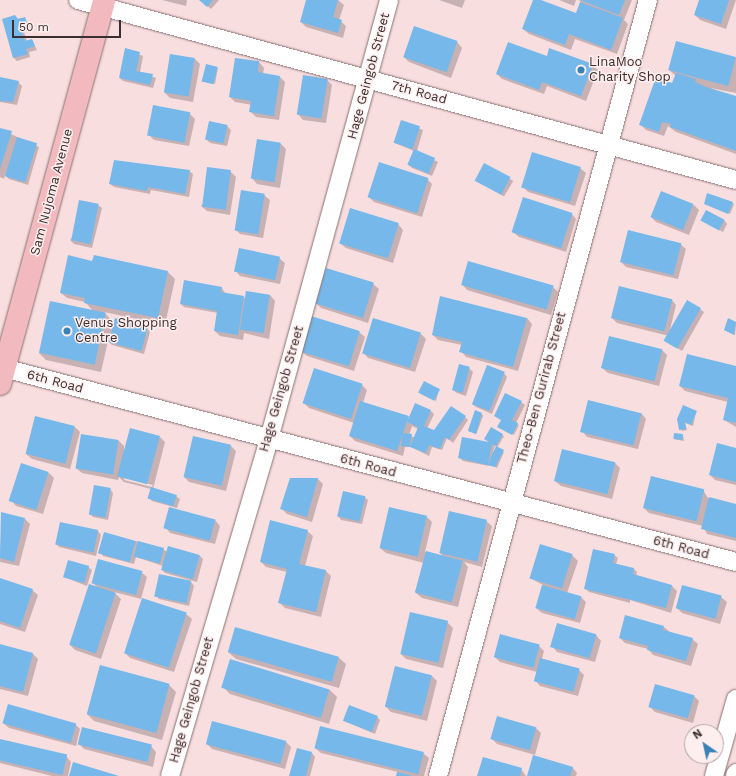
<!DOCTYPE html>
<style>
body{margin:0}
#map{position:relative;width:736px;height:776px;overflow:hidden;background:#f9dedf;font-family:"Work Sans",sans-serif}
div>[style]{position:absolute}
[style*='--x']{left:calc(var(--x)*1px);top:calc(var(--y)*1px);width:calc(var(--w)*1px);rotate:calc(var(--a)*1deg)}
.shadow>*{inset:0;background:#0003;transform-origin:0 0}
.building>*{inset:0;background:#76b8ea;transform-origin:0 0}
.roads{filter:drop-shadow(0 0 1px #887171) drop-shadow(0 0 1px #887171)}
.minor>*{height:18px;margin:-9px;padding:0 9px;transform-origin:9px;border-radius:9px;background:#fff}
.major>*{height:22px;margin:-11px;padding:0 11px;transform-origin:11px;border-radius:11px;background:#f2babe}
.dots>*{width:11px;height:11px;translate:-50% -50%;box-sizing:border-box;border:2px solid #fee;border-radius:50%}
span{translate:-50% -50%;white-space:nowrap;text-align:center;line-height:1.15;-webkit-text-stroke:3px #fee;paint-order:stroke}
.poi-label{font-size:13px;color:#3a2f30}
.left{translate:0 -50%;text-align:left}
.street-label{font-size:13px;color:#3a2f30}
.north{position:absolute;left:684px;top:724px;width:40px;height:40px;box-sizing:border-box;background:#fee;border:1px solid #b0a2a2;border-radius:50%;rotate:326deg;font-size:11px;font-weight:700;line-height:16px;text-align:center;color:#3a2f30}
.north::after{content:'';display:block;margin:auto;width:14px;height:18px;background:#3882b6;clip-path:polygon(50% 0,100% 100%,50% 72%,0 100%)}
.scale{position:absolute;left:12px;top:20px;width:109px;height:18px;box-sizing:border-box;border:2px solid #3a2f30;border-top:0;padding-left:5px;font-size:12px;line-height:14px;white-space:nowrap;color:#3a2f30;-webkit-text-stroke:3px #fee;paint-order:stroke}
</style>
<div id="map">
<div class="shadow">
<i style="clip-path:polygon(162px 0,187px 0,186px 6px)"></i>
<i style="clip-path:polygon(200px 0,219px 0,211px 9px)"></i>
<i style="clip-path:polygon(307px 0,338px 0,344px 5px,339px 20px,346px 26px,343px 38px,306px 27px,301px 22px)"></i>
<i style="clip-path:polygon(439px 0,465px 0,462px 8px)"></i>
<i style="clip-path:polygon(534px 0,576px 14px,581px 2px,579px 0,632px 0,624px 20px,628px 24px,617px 54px,575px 39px,571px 50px,529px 34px,523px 29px)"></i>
<i style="clip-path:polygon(559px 0,576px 0,574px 6px)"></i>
<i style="clip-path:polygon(700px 0,736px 0,726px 29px,700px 20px,695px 15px)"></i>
<i style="clip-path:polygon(25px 18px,30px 27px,23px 29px,27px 41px,32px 40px,37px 50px,29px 52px,30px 57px,17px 61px,14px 58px,3px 20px)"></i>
<i style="clip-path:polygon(457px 42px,462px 48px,451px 78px,409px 62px,404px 57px)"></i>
<i style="clip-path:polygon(126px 50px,143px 56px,140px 72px,156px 78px,153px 88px,123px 81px,120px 78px)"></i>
<i style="clip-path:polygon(194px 58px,200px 64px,193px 102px,170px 98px,165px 93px)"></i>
<i style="clip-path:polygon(547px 58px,592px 65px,598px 70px,586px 101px,547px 86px,544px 94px,502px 79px,497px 74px)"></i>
<i style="clip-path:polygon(736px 58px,736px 93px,710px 88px,736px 98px,736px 154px,676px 132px,668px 126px,664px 136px,646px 130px,641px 125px,673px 84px,676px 76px,669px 70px)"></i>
<i style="clip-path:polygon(236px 59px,259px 62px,264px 68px,263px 74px,280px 77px,285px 82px,279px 120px,256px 117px,251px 112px,252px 105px,235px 102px,230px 97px)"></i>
<i style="clip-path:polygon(218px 67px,215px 84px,203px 80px)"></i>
<i style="clip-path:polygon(0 78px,18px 82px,22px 86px,17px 105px,0 102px)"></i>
<i style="clip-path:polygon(327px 80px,332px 85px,326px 123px,303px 120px,298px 114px)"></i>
<i style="clip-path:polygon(189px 113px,195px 119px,189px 146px,154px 140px,148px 134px)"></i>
<i style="clip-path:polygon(401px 122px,423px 130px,417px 151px,438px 162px,432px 176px,412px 168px,408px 164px,414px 151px,395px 143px)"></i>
<i style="clip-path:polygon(227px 126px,231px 130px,227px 146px,210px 143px,206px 139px)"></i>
<i style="clip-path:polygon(0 129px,39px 147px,28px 185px,9px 179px,5px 175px,4px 179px,0 177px)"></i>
<i style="clip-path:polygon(258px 141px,281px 144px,286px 149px,280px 188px,257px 184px,252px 178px)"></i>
<i style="left:485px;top:164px;width:33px;height:18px;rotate:31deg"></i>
<i style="clip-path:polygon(580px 168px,586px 173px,575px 206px,528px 192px,522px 186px)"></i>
<i style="clip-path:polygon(189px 171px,193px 174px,189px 197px,151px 190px,150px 194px,114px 187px,110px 184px)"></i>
<i style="clip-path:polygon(230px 171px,236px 177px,230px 215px,207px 211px,201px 206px)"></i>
<i style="clip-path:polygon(427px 179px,432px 184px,422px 217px,374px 202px,369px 197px)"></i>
<i style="clip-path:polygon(264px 195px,270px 200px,263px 238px,240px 234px,235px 229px)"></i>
<i style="clip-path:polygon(705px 203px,732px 203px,734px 204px,730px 214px)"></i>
<i style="clip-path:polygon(98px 205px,102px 208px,92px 248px,74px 244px,70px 240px)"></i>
<i style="clip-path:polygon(694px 205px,699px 210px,689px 235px,656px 222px,651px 217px)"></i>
<i style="clip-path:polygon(571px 213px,576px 219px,566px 252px,519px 237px,513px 232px)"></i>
<i style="clip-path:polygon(702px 220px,724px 220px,727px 224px,723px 232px)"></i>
<i style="clip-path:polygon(398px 224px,403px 230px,393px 263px,346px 248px,340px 243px)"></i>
<i style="clip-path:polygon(680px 244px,686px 249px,678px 279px,626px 267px,621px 262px)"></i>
<i style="clip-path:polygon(279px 258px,285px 263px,280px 284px,240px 276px,235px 270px)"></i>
<i style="clip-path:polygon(92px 262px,168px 272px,175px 279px,165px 325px,104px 312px,112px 321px,110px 329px,147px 328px,150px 332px,144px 354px,112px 345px,108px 341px,101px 372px,46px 360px,39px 353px,93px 311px,85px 302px,67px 298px,61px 293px)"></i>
<i style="clip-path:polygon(373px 284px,379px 289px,368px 323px,321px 308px,316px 303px)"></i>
<i style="clip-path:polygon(462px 284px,553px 287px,558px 292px,551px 315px,467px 290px)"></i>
<i style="clip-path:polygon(222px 288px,225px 293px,246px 298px,270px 295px,275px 301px,269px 339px,244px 333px,243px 340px,220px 336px,215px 331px,218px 313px,184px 307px,181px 304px)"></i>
<i style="clip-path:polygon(671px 299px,676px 305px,669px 334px,700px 309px,704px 312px,682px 351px,666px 341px,669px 336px,617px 323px,612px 318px)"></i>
<i style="clip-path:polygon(527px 318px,532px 324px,518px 371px,466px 357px,461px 351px,462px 345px,438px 340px,433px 335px)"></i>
<i style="clip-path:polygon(373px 319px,421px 334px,426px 339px,415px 372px,368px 358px,363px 352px)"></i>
<i style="clip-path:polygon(729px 320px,736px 323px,735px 335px,725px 330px)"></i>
<i style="clip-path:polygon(359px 332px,365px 337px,354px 371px,307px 356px,301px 351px)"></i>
<i style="clip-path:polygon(662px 350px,667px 355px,659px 386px,608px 373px,602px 368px)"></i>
<i style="clip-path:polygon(736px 367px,736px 427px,724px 420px,728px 402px,685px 391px,680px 386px)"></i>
<i style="clip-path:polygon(469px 368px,473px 372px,466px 396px,457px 393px,453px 390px)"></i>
<i style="clip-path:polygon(504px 373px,507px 377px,492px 414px,476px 407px,472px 404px)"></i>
<i style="clip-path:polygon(evenodd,362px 385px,367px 390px,363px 403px,410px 419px,431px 411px,434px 414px,427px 429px,434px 431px,465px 417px,468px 420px,453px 443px,447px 438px,442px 450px,432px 447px,429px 456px,411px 447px,405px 447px,403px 456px,355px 441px,350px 436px,354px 423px,309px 408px,304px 403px,362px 385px,412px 426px,418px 429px,415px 438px,409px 435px,412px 426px)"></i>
<i style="clip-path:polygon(439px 389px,436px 401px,421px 394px)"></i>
<i style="clip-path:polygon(521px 402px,525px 405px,516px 423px,519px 425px,514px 435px,500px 428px)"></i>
<i style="left:475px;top:412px;width:9px;height:20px;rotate:21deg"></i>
<i style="clip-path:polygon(696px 412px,693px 426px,685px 423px,687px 430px,682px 431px,678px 420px)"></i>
<i style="clip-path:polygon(641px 413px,646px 419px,638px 449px,587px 437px,582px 431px)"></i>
<i style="clip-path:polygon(75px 427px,80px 432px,70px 469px,32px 459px,26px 454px)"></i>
<i style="clip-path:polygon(evenodd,491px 429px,504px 436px,497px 448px,504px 452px,497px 468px,488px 463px,485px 463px,489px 466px,463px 461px,460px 458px,463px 438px,492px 444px,491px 429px,495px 445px,497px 447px,494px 452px,493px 452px,495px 445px)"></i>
<i style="clip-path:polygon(evenodd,82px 435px,119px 441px,124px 446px,124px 456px,160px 437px,165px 442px,153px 489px,176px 496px,180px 499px,177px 508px,152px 501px,148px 497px,151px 489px,124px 482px,119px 477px,118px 480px,82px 473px,76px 468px,82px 435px,124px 478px,153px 485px,152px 487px,124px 480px,124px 478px)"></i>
<i style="clip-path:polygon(683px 435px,684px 441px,674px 439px)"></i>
<i style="clip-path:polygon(231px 446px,236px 451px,226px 491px,189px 482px,184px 477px)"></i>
<i style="clip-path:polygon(736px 449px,736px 485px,715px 480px,710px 475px)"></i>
<i style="clip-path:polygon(563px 450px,615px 463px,620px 468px,612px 499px,561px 486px,555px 481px)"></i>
<i style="clip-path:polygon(49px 473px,54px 478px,43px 514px,16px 506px,11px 500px)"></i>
<i style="clip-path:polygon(290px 479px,318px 479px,323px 484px,312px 522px,287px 514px,282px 509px)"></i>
<i style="clip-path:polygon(110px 489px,113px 493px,108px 520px,93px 517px,89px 513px)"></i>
<i style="clip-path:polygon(703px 490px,708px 498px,736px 505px,736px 541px,707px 534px,703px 526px,649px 513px,644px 508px)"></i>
<i style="clip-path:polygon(364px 497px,368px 500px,362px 524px,341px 520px,338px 516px)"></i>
<i style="clip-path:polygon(170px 509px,215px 520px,220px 526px,215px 544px,170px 533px,165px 527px)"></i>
<i style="clip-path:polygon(2px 513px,25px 519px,30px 524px,19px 566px,0 562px)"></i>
<i style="clip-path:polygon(427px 517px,432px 522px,425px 552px,444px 557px,440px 553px,486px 521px,492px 526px,482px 567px,464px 562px,468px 567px,458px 607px,422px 598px,416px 593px,424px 563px,386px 553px,380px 548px)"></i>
<i style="clip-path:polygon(61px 523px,98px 531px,101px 535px,96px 556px,59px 547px,56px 544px)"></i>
<i style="clip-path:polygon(307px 531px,313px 536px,305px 566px,326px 571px,331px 576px,321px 617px,285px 608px,279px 602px,287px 572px,266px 567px,261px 562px)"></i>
<i style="clip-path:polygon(136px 541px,163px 549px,167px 552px,200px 556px,203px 559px,197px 582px,165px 573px,162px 570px,163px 566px,136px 557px,134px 564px,103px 556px,100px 552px)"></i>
<i style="clip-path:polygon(572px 555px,578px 561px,567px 593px,581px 597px,586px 602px,580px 623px,542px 613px,536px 608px,543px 585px,530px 578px)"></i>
<i style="clip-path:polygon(614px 555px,618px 558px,616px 564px,634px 569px,637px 572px,636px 576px,672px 586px,677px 591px,671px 613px,630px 600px,630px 603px,589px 592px,585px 588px)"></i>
<i style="clip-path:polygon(88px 567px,92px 570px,87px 586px,64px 577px)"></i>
<i style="clip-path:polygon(141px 572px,147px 577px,141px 599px,114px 592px,121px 599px,101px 659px,75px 650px,70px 645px,98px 588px,93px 583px)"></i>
<i style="clip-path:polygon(160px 575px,191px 582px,194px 586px,189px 606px,159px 599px,155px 595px)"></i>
<i style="clip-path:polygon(0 582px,32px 590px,38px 595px,25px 632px,0 624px)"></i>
<i style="clip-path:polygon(721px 597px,727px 602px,720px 624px,682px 613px,677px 608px)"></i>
<i style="clip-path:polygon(186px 614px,192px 619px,174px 672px,130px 658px,125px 653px)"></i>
<i style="clip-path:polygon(626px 616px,664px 627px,670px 632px,692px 639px,698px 644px,691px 666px,653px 655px,648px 649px,625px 643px,620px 638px)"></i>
<i style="clip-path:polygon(447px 622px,453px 628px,443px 668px,406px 659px,401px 654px)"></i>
<i style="clip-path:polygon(558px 625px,596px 635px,601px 641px,595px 662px,557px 652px,552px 646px)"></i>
<i style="clip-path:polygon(0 645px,33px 654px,38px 659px,28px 696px,0 689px)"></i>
<i style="clip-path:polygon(539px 646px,544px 651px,542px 659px,579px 670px,584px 675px,578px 696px,540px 686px,535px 680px,537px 672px,500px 662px,495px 657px)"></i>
<i style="clip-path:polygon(228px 652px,338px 657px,346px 664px,339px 688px,236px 659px)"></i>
<i style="clip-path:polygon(100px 666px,169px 685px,176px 692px,162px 740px,94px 721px,87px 714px)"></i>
<i style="clip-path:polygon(395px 667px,432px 676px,437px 681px,427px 721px,391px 712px,386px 707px)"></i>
<i style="clip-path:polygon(656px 685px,694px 696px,699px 701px,693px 723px,655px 712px,650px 707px)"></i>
<i style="clip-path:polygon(223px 687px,330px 690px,337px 697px,329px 724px,230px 694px)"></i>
<i style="clip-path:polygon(377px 717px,380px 720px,375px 734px,344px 721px)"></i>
<i style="clip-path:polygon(213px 722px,286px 742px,291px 747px,285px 769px,212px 749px,207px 744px)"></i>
<i style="clip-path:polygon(3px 723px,75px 724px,80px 729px,76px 746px,9px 728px)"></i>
<i style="clip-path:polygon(536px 728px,541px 733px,535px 755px,497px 744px,492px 739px)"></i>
<i style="clip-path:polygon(0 740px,66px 756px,71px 762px,68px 776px,52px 776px,0 763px)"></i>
<i style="clip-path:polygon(79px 744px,151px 746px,156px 752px,153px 767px,84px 749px)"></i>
<i style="clip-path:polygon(315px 748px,423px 753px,429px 758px,424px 776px,397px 776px,398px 772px,321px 753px)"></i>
<i style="clip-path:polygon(312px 753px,315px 757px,310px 776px,290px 776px)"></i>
<i style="clip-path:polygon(572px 767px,577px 773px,576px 776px,528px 776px)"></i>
<i style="clip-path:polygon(521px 769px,526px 776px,478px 776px)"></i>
</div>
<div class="building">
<i style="clip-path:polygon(199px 0,213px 0,207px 7px)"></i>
<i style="clip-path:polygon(306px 0,338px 0,333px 17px,342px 20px,338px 33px,300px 22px)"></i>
<i style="clip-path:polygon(533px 0,541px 0,576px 13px,580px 2px,623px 18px,611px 50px,569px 34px,565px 45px,522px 29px)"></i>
<i style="clip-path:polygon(580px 0,625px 0,619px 15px)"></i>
<i style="clip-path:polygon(699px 0,729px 0,721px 24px,694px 15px)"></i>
<i style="clip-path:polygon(15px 15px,18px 19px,25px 17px,27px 23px,20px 26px,25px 41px,32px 39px,35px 46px,26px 49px,28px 54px,13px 58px,2px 19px)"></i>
<i style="left:414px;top:26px;width:46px;height:33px;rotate:19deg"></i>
<i style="left:676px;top:41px;width:62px;height:30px;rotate:15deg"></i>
<i style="clip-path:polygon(508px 42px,547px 56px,549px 48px,593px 64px,581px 96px,542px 82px,539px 90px,496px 74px)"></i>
<i style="clip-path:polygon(125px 48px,140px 52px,136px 71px,153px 74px,150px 85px,119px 78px)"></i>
<i style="left:170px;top:54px;width:25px;height:39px;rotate:9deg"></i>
<i style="clip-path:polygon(235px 58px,259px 61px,258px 72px,280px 76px,274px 116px,249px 112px,251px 101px,229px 97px)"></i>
<i style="left:206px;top:64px;width:12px;height:18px;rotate:14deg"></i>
<i style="clip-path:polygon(676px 73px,696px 79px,695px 82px,706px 87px,736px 96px,736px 151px,670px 127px,671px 124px,662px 122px,659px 132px,639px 125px,656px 77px,672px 83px)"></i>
<i style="left:303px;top:75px;width:25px;height:40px;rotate:9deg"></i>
<i style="clip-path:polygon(0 77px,19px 81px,13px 102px,0 101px)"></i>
<i style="left:153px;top:105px;width:38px;height:31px;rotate:11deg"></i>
<i style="left:401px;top:120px;width:20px;height:24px;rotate:18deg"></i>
<i style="left:209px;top:121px;width:19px;height:19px;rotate:12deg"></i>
<i style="clip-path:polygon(0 128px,12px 131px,0 169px)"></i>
<i style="left:17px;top:137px;width:21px;height:41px;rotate:17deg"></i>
<i style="left:257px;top:139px;width:24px;height:40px;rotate:9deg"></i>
<i style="left:414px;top:149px;width:23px;height:17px;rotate:23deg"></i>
<i style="left:532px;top:152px;width:51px;height:37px;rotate:17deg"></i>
<i style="clip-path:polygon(114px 160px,190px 170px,185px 194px,148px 187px,147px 191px,109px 184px)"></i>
<i style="left:379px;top:162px;width:52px;height:37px;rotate:18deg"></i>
<i style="left:484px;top:163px;width:30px;height:20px;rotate:28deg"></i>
<i style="left:207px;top:167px;width:24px;height:40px;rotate:7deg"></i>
<i style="left:241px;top:190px;width:24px;height:41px;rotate:9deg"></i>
<i style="left:661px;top:191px;width:35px;height:28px;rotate:22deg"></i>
<i style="clip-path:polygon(707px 193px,733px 202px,728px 214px,704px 204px)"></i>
<i style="left:523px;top:197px;width:52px;height:37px;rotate:18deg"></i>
<i style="left:79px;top:200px;width:20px;height:41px;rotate:11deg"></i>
<i style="left:350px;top:208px;width:51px;height:37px;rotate:17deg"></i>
<i style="left:706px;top:210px;width:21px;height:12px;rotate:28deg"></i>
<i style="left:628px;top:230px;width:55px;height:33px;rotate:14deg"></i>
<i style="left:239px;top:248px;width:42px;height:24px;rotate:12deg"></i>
<i style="clip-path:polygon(68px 255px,92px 261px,94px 255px,168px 271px,158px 318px,84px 303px,85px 298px,60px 293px)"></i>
<i style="left:468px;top:261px;width:89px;height:25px;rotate:16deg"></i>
<i style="left:326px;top:268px;width:50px;height:37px;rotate:17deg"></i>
<i style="clip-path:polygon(184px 280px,222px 287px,221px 292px,244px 296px,238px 335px,214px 331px,217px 311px,180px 304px)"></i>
<i style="left:619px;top:286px;width:55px;height:33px;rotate:14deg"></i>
<i style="left:246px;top:291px;width:24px;height:39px;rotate:9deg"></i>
<i style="clip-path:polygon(440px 296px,527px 318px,513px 367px,459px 352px,462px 342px,432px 335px)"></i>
<i style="left:687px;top:300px;width:16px;height:47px;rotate:30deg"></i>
<i style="left:50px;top:301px;width:57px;height:53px;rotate:12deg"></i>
<i style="left:311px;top:316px;width:51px;height:37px;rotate:17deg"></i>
<i style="left:115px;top:318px;width:34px;height:25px;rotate:15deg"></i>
<i style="left:373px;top:318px;width:50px;height:37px;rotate:17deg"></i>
<i style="clip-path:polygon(728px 318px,736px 322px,734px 335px,724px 330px)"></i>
<i style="left:609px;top:336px;width:55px;height:33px;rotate:14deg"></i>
<i style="clip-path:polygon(687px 354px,736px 366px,736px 423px,723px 420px,728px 398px,679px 386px)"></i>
<i style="left:459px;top:364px;width:11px;height:27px;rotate:15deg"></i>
<i style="left:487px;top:365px;width:19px;height:42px;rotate:21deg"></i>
<i style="left:314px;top:368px;width:51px;height:37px;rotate:18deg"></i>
<i style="left:424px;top:381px;width:18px;height:13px;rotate:27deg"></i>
<i style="clip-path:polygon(505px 393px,522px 401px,512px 420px,518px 423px,512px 435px,497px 427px,501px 420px,494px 416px)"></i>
<i style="left:588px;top:400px;width:55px;height:33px;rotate:14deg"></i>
<i style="clip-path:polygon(360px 401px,409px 416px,403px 433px,412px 434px,410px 447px,401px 446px,403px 434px,397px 451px,349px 436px)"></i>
<i style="clip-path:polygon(415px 403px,431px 410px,424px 426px,434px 430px,451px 406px,466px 416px,449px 440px,445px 437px,440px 449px,429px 445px,426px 453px,410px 447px,418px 427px,407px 422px)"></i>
<i style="clip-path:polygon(683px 405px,697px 411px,691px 425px,685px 422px,686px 429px,679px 430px,677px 419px)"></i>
<i style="clip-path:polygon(475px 410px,482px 413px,476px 434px,468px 431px)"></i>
<i style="left:35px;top:416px;width:41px;height:39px;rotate:14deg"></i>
<i style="clip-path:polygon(491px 427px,503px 434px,496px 446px,492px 444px,488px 464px,496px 446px,504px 450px,495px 467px,458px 458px,462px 437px,489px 442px,484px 439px)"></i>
<i style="left:130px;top:428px;width:31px;height:50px;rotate:15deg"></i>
<i style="left:674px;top:433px;width:9px;height:6px;rotate:6deg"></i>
<i style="left:81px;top:434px;width:38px;height:35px;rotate:9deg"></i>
<i style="left:193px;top:436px;width:39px;height:42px;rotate:13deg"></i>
<i style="clip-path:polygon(717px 443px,736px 448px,736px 482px,709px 475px)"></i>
<i style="left:562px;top:449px;width:55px;height:33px;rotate:14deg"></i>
<i style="left:21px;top:463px;width:29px;height:40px;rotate:18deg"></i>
<i style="left:651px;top:476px;width:55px;height:33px;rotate:14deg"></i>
<i style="clip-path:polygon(290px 478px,318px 478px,307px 517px,280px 509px)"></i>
<i style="left:94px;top:485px;width:17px;height:30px;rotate:10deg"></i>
<i style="left:151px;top:487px;width:27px;height:12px;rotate:17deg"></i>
<i style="left:343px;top:491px;width:23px;height:26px;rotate:13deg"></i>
<i style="clip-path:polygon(709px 497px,736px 504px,736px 538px,701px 529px)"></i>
<i style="left:169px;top:507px;width:48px;height:22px;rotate:15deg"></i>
<i style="left:389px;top:507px;width:39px;height:42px;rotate:13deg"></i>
<i style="left:449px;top:511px;width:39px;height:43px;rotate:13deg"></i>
<i style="clip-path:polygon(1px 512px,25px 518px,14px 562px,0 558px)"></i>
<i style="clip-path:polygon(270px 520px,308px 530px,299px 564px,326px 570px,316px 612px,278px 603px,287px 569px,260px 562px)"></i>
<i style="left:60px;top:522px;width:39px;height:23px;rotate:12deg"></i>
<i style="left:104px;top:532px;width:33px;height:22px;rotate:16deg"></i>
<i style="left:138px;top:541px;width:27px;height:16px;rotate:15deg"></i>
<i style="left:540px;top:544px;width:34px;height:36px;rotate:17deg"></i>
<i style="left:168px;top:546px;width:33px;height:25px;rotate:16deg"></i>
<i style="clip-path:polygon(593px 549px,615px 554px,613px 563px,634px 568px,633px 574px,672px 585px,666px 608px,584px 589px)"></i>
<i style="left:426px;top:551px;width:38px;height:43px;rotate:15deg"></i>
<i style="left:98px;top:559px;width:46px;height:25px;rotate:15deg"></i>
<i style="left:68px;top:560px;width:22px;height:18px;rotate:16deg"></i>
<i style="left:159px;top:574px;width:33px;height:23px;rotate:12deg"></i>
<i style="clip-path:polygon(0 578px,33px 589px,20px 628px,0 621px)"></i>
<i style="left:89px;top:584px;width:28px;height:64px;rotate:18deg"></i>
<i style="left:542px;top:585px;width:41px;height:24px;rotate:16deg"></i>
<i style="left:682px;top:585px;width:41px;height:24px;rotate:15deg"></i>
<i style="left:142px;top:598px;width:47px;height:58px;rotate:18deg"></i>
<i style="left:410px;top:612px;width:39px;height:43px;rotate:13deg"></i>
<i style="clip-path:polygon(625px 615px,664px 626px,663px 630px,693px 638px,686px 661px,647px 650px,648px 646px,619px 638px)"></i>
<i style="left:557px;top:623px;width:41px;height:25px;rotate:16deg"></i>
<i style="left:235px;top:627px;width:108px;height:26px;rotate:16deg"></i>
<i style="left:500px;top:634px;width:41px;height:24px;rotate:15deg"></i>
<i style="clip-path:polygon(0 644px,33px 653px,23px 692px,0 686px)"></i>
<i style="left:540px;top:658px;width:41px;height:24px;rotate:15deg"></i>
<i style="left:230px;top:659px;width:104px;height:30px;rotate:17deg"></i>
<i style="left:100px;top:665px;width:72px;height:51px;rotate:15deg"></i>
<i style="left:395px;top:666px;width:38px;height:42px;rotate:14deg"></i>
<i style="left:655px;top:684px;width:41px;height:24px;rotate:16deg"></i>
<i style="left:8px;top:704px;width:71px;height:20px;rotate:16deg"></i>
<i style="left:349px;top:705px;width:31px;height:17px;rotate:21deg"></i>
<i style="left:497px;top:716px;width:41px;height:24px;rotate:16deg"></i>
<i style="left:212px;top:721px;width:77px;height:24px;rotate:15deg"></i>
<i style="left:320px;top:726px;width:107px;height:23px;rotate:14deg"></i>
<i style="left:82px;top:727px;width:72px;height:18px;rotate:14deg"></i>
<i style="left:0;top:739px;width:69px;height:21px;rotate:13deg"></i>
<i style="clip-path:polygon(297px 748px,312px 752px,306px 776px,289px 776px)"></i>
<i style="clip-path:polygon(533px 755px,573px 767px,570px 776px,527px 776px)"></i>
<i style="clip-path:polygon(483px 757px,522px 768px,520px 776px,477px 776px)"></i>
<i style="clip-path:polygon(73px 762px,119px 776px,69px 776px)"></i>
<i style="clip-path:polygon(397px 772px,410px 775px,410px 776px,396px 776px)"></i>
</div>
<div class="roads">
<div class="minor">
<i style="--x:78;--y:0;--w:682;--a:15.3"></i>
<i style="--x:0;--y:367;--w:761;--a:14.84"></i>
<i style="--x:170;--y:776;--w:351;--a:-73.6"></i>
<i style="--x:269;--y:439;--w:455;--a:-74.7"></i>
<i style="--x:438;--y:776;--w:804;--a:-74.86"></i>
<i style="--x:714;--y:776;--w:80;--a:-74.1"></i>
<i style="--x:735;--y:776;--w:3;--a:-72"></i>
</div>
<div class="major">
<i style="--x:0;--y:384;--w:398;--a:-74.8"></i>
</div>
</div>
<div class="dots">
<i style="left:581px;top:70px;background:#3882b6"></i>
<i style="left:67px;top:331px;background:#3882b6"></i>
</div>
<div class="poi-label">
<span class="left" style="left:589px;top:70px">LinaMoo<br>Charity Shop</span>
<span class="left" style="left:75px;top:331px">Venus Shopping<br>Centre</span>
</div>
<div class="street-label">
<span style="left:369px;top:76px;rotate:-75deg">Hage Geingob Street</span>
<span style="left:419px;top:93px;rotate:15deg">7th Road</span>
<span style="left:52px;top:192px;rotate:-75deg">Sam Nujoma Avenue</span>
<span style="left:55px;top:382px;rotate:15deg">6th Road</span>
<span style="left:542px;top:388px;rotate:-75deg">Theo-Ben Gurirab Street</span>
<span style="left:282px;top:389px;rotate:-74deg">Hage Geingob Street</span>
<span style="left:368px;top:466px;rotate:15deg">6th Road</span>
<span style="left:681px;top:548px;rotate:15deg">6th Road</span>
<span style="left:192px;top:700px;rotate:-74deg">Hage Geingob Street</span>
</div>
<div class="north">N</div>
<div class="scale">50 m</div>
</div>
